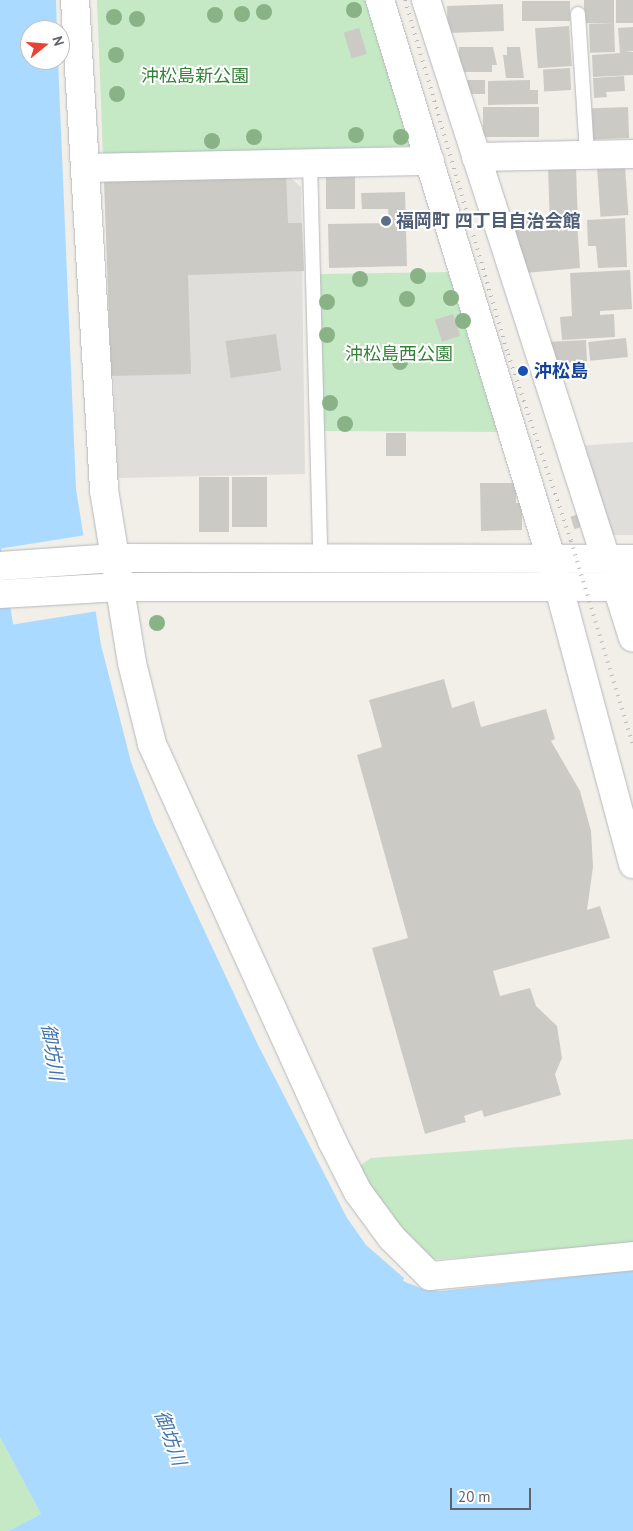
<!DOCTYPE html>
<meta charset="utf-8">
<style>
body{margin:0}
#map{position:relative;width:633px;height:1531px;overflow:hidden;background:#f1efe8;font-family:"PT Sans","Noto Sans JP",sans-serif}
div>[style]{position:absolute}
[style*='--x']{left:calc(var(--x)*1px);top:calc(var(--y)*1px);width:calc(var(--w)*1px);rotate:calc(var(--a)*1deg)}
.industrial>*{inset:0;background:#e0deda}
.green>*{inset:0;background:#c5e8c5}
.water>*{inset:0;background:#aadaff}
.pier>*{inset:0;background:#f1efe8;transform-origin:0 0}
.building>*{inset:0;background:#cccac5;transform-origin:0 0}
.roads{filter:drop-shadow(0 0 1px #b5b8bc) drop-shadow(0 0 1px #b5b8bc)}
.lane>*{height:14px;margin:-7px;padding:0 7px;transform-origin:7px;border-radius:7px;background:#fff}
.street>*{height:28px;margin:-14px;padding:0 14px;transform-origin:14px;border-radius:14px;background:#fff}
.secondary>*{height:28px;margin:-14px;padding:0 14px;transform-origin:14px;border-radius:14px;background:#fff}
.rail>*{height:4px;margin-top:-2px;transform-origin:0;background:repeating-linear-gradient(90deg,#b6b7b8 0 1px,transparent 0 7px)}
.trees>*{width:16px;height:16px;margin:-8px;border-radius:50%;background:#89b387}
.dots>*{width:14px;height:14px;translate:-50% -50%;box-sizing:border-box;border:2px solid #fff;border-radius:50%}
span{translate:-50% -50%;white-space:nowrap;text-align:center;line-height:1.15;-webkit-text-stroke:4px #fff;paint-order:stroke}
.park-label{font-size:18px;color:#348238}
.service-label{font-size:18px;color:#4e5e75;font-weight:700}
.left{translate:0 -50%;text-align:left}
.transit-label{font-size:18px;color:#164399;font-weight:700}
.water-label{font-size:19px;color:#4174aa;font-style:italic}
.north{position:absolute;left:20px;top:20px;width:50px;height:50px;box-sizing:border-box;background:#fff;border:1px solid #bfc1c3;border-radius:50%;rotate:73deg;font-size:14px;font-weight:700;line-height:20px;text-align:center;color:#5f6368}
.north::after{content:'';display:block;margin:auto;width:18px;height:22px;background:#ea4335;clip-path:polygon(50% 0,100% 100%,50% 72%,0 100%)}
.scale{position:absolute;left:450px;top:1488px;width:81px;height:22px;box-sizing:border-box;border:2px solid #5f6368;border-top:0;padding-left:6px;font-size:15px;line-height:18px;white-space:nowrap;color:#5f6368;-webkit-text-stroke:4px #fff;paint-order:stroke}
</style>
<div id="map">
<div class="industrial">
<i style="clip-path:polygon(286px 174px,301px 187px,305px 474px,118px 478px,104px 180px)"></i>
<i style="clip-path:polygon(633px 442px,633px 535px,605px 535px,577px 446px)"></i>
</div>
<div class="green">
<i style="clip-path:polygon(97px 0,370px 0,416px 146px,103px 155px)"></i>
<i style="clip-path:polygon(455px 272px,503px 432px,323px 431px,319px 274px)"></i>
<i style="clip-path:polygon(633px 1139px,633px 1243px,427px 1260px,355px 1169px,371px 1158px)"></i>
<i style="clip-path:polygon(0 1437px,41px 1514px,8px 1531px,0 1531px)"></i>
</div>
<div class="water">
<i style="clip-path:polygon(0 0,56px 0,57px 30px,30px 30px,30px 60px,58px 60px,76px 489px,101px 645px,131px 762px,154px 823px,257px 1043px,347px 1218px,366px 1245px,404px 1278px,403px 1281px,425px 1290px,441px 1291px,633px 1270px,633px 1531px,8px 1531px,41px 1514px,0 1437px)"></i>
</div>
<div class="pier">
<i style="left:86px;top:535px;width:77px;height:86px;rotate:81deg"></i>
</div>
<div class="building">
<i style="left:584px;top:0;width:30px;height:23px"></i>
<i style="left:616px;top:0;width:17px;height:23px"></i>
<i style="left:570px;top:1px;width:20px;height:48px;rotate:90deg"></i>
<i style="left:503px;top:4px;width:27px;height:56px;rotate:88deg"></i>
<i style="left:614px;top:23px;width:29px;height:25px;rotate:88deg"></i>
<i style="left:569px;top:26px;width:40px;height:34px;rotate:86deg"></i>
<i style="clip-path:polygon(633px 27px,633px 51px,625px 52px,633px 52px,633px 75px,593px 77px,592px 55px,620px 53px,618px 28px)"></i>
<i style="left:359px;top:28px;width:27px;height:16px;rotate:73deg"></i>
<i style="clip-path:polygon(459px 47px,493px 47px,497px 65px,492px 65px,492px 72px,459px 72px)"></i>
<i style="clip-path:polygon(507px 47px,520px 47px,524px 78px,506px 78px,503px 55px,507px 55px)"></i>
<i style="left:570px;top:68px;width:22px;height:27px;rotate:87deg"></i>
<i style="clip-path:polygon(624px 76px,625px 91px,606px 92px,607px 97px,594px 98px,593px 78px)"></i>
<i style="left:466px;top:80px;width:19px;height:14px"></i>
<i style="clip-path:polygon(530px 80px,530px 90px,538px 90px,538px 104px,488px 105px,488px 81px)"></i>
<i style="left:539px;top:107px;width:30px;height:56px;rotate:90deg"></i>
<i style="left:628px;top:107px;width:31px;height:36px;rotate:88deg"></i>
<i style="left:625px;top:166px;width:49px;height:28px;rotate:86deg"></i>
<i style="left:576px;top:167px;width:48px;height:28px;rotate:88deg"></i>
<i style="clip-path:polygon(286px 174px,288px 223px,302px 223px,304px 271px,188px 275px,191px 374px,111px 376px,104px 180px)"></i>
<i style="left:326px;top:174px;width:29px;height:35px"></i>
<i style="clip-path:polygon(405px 192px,407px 266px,329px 268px,328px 224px,389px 223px,388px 209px,362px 209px,361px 193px)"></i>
<i style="clip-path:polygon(506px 216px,531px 216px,531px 223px,577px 221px,580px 268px,525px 273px)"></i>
<i style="clip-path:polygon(625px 218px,627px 267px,598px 268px,596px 246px,588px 246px,587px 220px)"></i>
<i style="clip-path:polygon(630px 270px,632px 309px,600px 311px,600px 315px,614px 314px,615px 337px,562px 340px,560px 317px,572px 316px,570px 273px)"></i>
<i style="left:453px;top:314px;width:23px;height:19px;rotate:72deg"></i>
<i style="left:276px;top:334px;width:37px;height:51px;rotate:82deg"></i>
<i style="left:626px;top:338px;width:19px;height:38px;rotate:84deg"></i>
<i style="clip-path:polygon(586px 340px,587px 362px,551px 363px,545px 342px)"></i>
<i style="left:386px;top:433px;width:20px;height:23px"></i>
<i style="left:199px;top:477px;width:30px;height:55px"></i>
<i style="left:232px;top:477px;width:35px;height:50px"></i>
<i style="clip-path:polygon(480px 483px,516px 483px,516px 503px,522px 503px,522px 530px,481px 531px)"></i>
<i style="left:579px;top:514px;width:13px;height:9px;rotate:72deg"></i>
<i style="clip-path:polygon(444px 679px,452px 708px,474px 701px,481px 727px,546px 709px,555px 739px,551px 741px,580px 791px,591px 831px,593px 867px,587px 910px,600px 906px,610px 938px,493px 971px,500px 996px,530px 988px,536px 1006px,557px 1026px,562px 1058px,555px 1074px,561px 1095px,484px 1117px,482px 1110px,464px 1116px,466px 1122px,425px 1134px,372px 948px,408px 938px,357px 755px,382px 747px,369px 700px)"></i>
</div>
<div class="roads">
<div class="lane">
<i style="--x:578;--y:14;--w:141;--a:86.3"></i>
<i style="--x:310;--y:163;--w:395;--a:88.5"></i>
</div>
<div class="street">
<i style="--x:75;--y:0;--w:491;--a:86.6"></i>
<i style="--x:104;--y:490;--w:175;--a:80.8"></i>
<i style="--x:132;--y:663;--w:83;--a:76.1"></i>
<i style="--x:152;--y:744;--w:436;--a:65.6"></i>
<i style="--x:332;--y:1141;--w:57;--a:63"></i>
<i style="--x:358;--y:1192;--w:56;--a:53.7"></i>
<i style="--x:391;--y:1237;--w:55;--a:45"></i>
<i style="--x:430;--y:1276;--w:204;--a:-5.6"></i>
<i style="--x:380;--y:0;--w:584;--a:72.96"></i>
<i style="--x:551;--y:558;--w:317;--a:75"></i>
<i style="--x:426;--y:0;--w:587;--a:72.15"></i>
<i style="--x:476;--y:157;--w:157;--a:-1.1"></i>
<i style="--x:87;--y:168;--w:343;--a:-1.2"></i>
<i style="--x:617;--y:587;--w:53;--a:72.6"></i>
</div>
<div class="secondary">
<i style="--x:0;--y:566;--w:115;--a:-4"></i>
<i style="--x:115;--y:558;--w:518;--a:0.11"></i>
<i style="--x:0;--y:594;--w:120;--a:-3.3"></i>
<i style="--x:120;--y:587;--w:513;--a:0"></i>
</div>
</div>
<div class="rail">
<i style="--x:405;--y:0;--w:369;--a:73.8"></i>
<i style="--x:508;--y:354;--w:197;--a:71.4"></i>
<i style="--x:571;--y:541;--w:213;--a:73.1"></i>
</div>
<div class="trees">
<i style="left:354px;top:10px"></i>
<i style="left:264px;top:12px"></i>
<i style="left:242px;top:14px"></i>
<i style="left:215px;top:15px"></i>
<i style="left:114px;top:17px"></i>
<i style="left:137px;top:19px"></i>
<i style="left:116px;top:55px"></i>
<i style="left:117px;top:94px"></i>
<i style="left:356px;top:135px"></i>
<i style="left:254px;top:137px"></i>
<i style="left:401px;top:137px"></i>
<i style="left:212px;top:141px"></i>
<i style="left:418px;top:276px"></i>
<i style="left:360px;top:279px"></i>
<i style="left:451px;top:298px"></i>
<i style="left:407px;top:299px"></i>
<i style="left:327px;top:302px"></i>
<i style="left:463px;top:321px"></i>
<i style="left:327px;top:335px"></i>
<i style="left:400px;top:362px"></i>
<i style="left:330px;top:403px"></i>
<i style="left:345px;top:424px"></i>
<i style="left:157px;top:623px"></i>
</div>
<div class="dots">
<i style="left:386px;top:221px;background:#5c6f8a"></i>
<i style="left:523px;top:371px;background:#1a4fb4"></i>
</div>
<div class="park-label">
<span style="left:195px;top:76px">沖松島新公園</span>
<span style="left:399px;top:354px">沖松島西公園</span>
</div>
<div class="service-label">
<span class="left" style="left:396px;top:221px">福岡町 四丁目自治会館</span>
</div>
<div class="transit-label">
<span class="left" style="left:534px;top:371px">沖松島</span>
</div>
<div class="water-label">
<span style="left:52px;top:1052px;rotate:81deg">御坊川</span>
<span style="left:170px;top:1438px;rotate:70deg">御坊川</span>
</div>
<div class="north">N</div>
<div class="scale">20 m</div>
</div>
